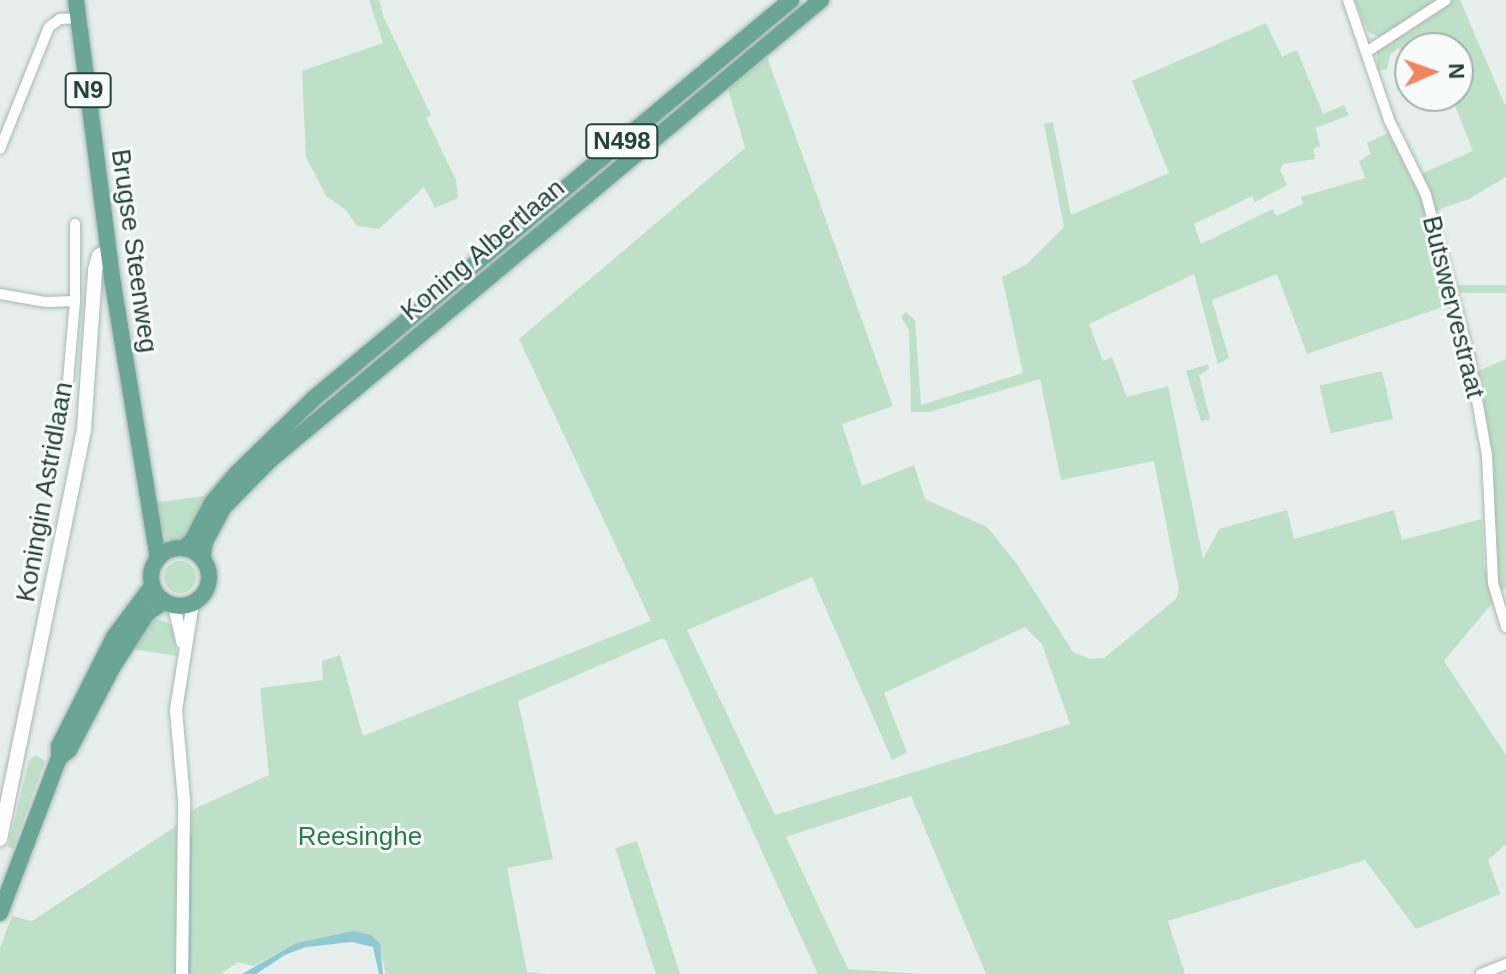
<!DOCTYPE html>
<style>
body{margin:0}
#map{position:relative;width:1506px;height:974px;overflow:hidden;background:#e6efeb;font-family:Arial,sans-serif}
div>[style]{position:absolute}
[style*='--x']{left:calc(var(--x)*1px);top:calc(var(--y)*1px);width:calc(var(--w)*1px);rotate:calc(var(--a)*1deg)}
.green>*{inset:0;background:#bfe0c8;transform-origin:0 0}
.round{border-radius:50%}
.water>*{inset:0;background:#8ec9d4}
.stream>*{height:2px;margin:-1px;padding:0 1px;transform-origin:1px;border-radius:1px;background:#8ec9d4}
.roads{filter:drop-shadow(0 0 2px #a8b8b2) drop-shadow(0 0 2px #a8b8b2)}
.minor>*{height:10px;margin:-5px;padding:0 5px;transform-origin:5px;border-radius:5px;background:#fff}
.tertiary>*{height:12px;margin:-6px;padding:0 6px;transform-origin:6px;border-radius:6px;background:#fff}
.secondary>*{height:14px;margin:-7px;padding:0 7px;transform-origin:7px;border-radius:7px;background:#fff}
.primary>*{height:16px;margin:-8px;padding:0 8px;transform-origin:8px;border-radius:8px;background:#6aa596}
.primary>.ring{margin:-8px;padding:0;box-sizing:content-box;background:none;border:16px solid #6aa596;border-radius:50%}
span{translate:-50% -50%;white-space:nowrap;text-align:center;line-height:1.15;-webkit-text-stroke:6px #f7fbf9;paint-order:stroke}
.shield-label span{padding:2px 6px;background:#f7fbf9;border:2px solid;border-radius:6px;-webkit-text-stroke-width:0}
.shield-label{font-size:24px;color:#24423a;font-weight:700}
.street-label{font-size:26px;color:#24423a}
.park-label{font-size:26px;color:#2d7a4b}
.north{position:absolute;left:1394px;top:32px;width:80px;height:80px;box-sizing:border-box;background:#f7fbf9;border:2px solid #a3b1ad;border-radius:50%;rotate:88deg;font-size:22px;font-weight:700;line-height:32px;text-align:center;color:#24423a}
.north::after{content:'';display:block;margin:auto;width:28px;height:36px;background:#f4845f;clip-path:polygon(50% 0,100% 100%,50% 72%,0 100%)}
</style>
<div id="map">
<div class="green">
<i style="clip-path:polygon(369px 0,379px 0,384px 18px,431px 115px,426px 118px,456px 180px,458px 198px,435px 208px,424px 187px,379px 229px,357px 226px,346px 210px,326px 196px,306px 157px,302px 71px,383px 43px)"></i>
<i style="clip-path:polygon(1354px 0,1460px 0,1506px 107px,1506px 177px,1469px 199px,1435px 211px,1421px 174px,1473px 151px,1451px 96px,1458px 96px,1458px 48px,1442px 48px,1437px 38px,1421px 39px,1401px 50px,1398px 48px,1390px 55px,1387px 70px,1377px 70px,1377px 50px,1387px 34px,1380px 37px,1368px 32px)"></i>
<i style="clip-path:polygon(evenodd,1266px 23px,1282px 57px,1297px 50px,1323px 114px,1344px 105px,1349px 115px,1316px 128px,1320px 146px,1313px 149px,1315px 159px,1283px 164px,1280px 170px,1287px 185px,1255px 202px,1252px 196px,1194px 224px,1201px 244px,1273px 209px,1276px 216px,1303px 204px,1301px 197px,1365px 178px,1359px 161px,1371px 154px,1367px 143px,1388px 133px,1421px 198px,1451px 304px,1307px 354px,1277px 274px,1212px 300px,1229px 358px,1218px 364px,1194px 274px,1089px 324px,1103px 361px,1112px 357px,1127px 397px,1168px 386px,1203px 559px,1219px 529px,1287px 510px,1294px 539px,1394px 510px,1402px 540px,1482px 519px,1484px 564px,1493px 602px,1444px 661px,1506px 755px,1506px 844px,1488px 860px,1500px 894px,1416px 929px,1365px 860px,1168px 921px,1185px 974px,986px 974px,911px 796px,786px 837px,848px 969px,922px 974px,818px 974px,665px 639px,660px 639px,518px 701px,553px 859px,507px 868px,527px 972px,546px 974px,386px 974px,379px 944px,353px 931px,296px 943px,253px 966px,238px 962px,221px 974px,0 974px,0 948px,12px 916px,32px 921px,173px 828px,196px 808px,269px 775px,260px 688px,323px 680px,322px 661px,340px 655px,363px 736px,651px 621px,519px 339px,745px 148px,728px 89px,767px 57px,893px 406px,842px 424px,862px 486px,914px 465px,925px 499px,987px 527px,1017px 564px,1073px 652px,1090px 659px,1104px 658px,1176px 599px,1179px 590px,1154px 461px,1061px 480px,1040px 379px,929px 412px,911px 412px,909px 330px,901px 317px,906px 312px,915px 320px,921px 405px,1023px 373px,1002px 277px,1027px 264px,1064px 227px,1044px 124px,1053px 122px,1071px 215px,1169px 173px,1132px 81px,1266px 23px,812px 577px,892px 760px,907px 752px,884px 693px,1025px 627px,1042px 644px,1070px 724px,775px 815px,687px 630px,812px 577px)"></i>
<i style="left:1506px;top:285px;width:8px;height:48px;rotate:90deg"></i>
<i style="clip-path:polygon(1506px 359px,1506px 588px,1501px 591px,1496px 564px,1491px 446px,1478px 371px)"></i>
<i style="clip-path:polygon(1208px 364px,1209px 369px,1199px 375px,1210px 419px,1201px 421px,1186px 371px)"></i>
<i style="left:1382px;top:371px;width:49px;height:64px;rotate:77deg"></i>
<i style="clip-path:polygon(226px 471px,229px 476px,193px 534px,180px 544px,166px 539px,152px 503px,204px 496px)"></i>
<i class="round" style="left:164px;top:561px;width:32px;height:32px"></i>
<i style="clip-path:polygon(151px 617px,173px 625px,177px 656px,131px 649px)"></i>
<i style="clip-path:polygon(36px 755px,45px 761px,13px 849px,8px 847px,29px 760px)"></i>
<i style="left:637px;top:841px;width:140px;height:23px;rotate:72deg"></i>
</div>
<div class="water">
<i style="clip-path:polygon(353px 931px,371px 935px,380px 944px,383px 974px,379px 974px,373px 947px,352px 942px,306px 947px,285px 955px,256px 974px,242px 974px,296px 943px)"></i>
</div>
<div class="stream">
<i style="--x:190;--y:974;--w:138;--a:-89.6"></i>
</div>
<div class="roads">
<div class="minor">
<i style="--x:1348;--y:0;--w:127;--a:71.1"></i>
<i style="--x:1389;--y:120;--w:84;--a:63.7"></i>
<i style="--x:1426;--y:195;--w:167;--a:75"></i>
<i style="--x:1469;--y:356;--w:101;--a:79.7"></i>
<i style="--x:1487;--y:455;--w:128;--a:87.3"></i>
<i style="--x:1493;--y:583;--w:46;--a:73.5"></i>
<i style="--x:1368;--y:51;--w:93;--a:-33.2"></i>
<i style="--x:0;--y:149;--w:131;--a:-68.1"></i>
<i style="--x:49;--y:27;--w:14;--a:-36"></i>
<i style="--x:60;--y:19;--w:19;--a:-3"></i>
<i style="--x:0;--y:294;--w:47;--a:9.9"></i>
<i style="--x:46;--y:302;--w:29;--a:-2"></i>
<i style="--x:75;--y:301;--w:80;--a:95"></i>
<i style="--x:75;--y:301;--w:77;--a:-90"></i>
<i style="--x:1481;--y:974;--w:27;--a:-22"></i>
</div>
<div class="tertiary">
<i style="--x:174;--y:606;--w:37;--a:77"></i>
<i style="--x:182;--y:974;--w:174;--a:-89.3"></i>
<i style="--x:184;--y:800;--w:90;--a:-95.1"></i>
<i style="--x:176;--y:710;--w:108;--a:-81"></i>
</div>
<div class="secondary">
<i style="--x:0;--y:839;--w:419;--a:-78.4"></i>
<i style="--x:84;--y:429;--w:159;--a:-86"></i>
<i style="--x:95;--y:270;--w:15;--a:-74"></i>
<i style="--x:99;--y:256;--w:12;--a:-31"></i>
</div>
<div class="primary">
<i style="--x:76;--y:0;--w:286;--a:82.6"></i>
<i style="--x:113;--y:284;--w:278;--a:80.7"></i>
<i class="ring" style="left:151px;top:548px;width:42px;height:42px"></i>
<i style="--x:183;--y:548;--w:11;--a:-38"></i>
<i style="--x:192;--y:541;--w:43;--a:-62.2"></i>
<i style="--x:212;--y:503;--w:38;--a:-50"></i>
<i style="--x:236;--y:474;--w:107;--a:-44.2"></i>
<i style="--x:313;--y:399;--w:623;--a:-39.85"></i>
<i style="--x:202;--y:558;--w:16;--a:-79"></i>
<i style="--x:205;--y:542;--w:40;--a:-62"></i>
<i style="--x:224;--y:507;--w:66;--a:-45.6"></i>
<i style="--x:270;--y:460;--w:718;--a:-39.86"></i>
<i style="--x:59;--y:758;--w:13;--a:-39"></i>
<i style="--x:69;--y:750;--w:93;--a:-62.3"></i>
<i style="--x:112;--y:668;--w:65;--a:-57.5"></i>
<i style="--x:147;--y:613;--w:20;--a:-33"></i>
<i style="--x:0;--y:913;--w:166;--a:-69.2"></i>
<i style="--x:59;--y:758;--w:12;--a:-90"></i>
<i style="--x:59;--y:746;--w:122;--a:-63.2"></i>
<i style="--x:114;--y:637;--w:64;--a:-53.3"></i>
</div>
</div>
<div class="shield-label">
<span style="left:88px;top:90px">N9</span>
<span style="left:622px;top:141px">N498</span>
</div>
<div class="street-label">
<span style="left:483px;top:250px;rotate:-40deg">Koning Albertlaan</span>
<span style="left:134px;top:251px;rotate:82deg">Brugse Steenweg</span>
<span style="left:1453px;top:307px;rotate:76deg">Butswervestraat</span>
<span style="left:45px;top:492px;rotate:-80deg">Koningin Astridlaan</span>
</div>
<div class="park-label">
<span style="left:360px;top:837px">Reesinghe</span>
</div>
<div class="north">N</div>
</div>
